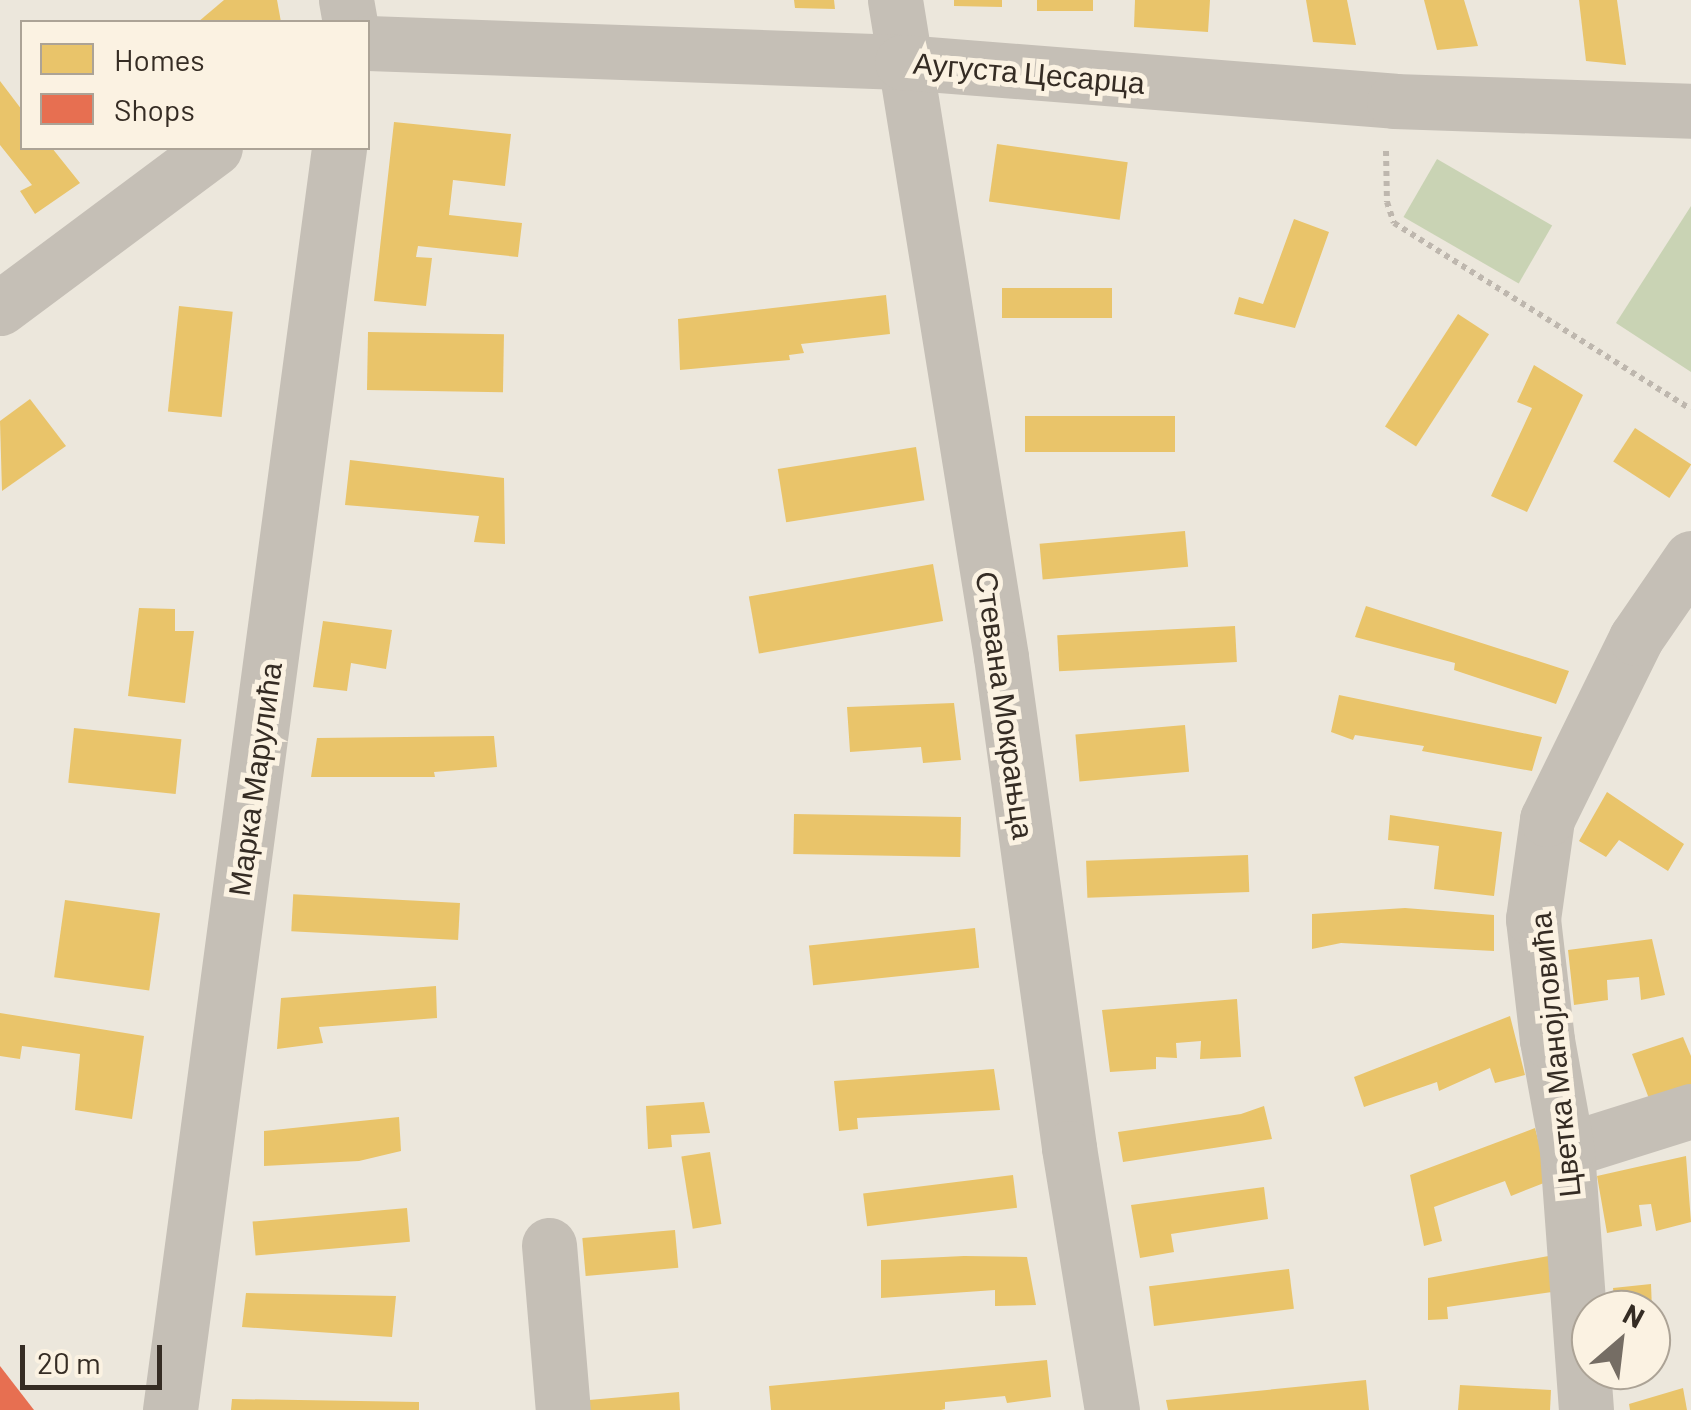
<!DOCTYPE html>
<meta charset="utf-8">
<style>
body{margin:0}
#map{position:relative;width:1691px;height:1410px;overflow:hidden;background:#ece7dc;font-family:Barlow,sans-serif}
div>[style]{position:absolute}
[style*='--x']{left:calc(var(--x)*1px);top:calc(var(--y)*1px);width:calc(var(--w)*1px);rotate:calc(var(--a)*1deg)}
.green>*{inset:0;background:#c9d3b4;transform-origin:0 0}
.homes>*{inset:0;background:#e9c46a;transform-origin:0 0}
.shops>*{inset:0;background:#e76f51}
.path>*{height:6px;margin-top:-3px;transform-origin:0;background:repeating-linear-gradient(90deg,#beb7ae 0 5px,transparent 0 10px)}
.minor>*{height:55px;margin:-27.5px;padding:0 27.5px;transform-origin:27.5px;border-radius:27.5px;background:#c5bfb6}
span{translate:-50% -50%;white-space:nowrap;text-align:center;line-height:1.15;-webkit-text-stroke:10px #fbf2e2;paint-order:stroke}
.street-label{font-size:30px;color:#352c24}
.legend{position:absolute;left:20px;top:20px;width:350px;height:130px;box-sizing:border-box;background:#fbf2e2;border:2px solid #aca396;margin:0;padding:12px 18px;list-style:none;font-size:30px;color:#352c24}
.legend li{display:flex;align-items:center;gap:20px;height:50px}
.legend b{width:50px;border:2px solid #aca396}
.north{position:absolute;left:1571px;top:1290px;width:100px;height:100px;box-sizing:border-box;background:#fbf2e2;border:2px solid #aca396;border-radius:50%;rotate:28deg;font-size:28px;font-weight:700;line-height:40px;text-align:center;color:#352c24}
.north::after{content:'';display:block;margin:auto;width:35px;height:45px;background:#756d64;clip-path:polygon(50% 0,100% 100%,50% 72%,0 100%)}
.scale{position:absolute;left:20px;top:1345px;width:142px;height:45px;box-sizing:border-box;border:5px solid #352c24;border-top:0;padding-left:12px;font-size:30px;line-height:35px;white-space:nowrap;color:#352c24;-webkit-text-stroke:8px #fbf2e2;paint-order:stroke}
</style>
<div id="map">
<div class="green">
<i style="left:1437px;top:159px;width:133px;height:67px;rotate:30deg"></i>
<i style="clip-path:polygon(1691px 206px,1691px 372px,1616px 323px)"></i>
</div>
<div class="homes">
<i style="clip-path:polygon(224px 0,277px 0,281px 22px,198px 22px)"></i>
<i style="clip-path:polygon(794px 0,834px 0,835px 9px,795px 8px)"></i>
<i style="clip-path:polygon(954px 0,1002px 0,1002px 7px,954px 6px)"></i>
<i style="left:1037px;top:0;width:56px;height:11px"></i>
<i style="clip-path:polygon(1135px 0,1210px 0,1208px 32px,1134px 27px)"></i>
<i style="clip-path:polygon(1306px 0,1347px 0,1356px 45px,1313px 42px)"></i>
<i style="clip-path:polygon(1424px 0,1464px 0,1478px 46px,1437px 50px)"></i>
<i style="clip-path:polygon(1579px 0,1617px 0,1626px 65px,1586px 61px)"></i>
<i style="clip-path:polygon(0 81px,22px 110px,22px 148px,52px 148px,80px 183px,35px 214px,20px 191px,32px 185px,0 145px)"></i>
<i style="clip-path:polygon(394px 122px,511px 134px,505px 186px,453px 180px,449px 215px,522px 223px,518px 257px,418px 246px,416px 257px,432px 258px,426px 306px,374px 301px)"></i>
<i style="left:997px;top:144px;width:132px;height:58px;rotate:8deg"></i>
<i style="clip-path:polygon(1294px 219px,1329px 232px,1295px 328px,1234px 314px,1239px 297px,1263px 304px)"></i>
<i style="left:1002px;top:288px;width:110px;height:30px"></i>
<i style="clip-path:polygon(886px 295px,890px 334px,801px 344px,804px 353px,789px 355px,790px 360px,680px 370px,678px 319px)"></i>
<i style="left:179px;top:306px;width:54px;height:106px;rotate:6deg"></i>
<i style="left:1458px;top:314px;width:37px;height:134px;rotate:33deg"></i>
<i style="left:368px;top:332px;width:136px;height:58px;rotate:1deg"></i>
<i style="clip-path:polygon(1534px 365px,1583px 395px,1527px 512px,1491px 496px,1532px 408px,1517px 402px)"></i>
<i style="clip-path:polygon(30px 399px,66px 446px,2px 491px,0 421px)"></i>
<i style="left:1025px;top:416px;width:150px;height:36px"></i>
<i style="left:1635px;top:428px;width:67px;height:40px;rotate:33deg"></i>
<i style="left:916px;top:447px;width:54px;height:140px;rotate:81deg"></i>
<i style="clip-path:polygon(350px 460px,504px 478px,505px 544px,474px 542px,479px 516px,345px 505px)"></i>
<i style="left:1185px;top:531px;width:36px;height:146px;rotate:85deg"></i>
<i style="left:933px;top:564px;width:58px;height:187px;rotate:80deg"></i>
<i style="clip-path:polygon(1366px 606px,1569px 671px,1556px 704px,1454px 670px,1455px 663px,1355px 637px)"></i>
<i style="clip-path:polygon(139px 608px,175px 609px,175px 631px,194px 631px,185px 703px,128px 696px)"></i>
<i style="clip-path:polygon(323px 621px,392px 630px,386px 669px,351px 663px,347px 691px,313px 687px)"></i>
<i style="left:1235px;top:626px;width:36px;height:178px;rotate:87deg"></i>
<i style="clip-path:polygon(1339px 695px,1542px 737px,1532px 771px,1422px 751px,1424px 746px,1355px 735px,1353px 740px,1331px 732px)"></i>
<i style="clip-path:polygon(954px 703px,961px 760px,923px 763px,921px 747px,850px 752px,847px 707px)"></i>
<i style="left:1185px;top:725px;width:47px;height:110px;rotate:85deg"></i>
<i style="left:74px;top:728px;width:108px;height:55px;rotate:6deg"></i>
<i style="clip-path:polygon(494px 736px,497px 767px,434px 772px,435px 777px,311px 777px,317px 738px)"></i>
<i style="clip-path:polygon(1607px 792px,1684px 844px,1668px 871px,1619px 840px,1606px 857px,1579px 841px)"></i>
<i style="left:794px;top:814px;width:167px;height:40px;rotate:1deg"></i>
<i style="clip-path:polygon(1390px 815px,1502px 832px,1494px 896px,1434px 889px,1439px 846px,1388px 840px)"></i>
<i style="left:1248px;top:855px;width:37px;height:162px;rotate:88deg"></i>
<i style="left:65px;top:900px;width:96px;height:78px;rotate:8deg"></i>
<i style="left:460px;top:903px;width:37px;height:167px;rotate:93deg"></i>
<i style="clip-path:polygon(1405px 908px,1494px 915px,1494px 951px,1341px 943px,1312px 949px,1312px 914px)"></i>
<i style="left:975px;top:928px;width:40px;height:167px;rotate:84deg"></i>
<i style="clip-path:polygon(1652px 939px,1665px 995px,1641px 1000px,1639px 977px,1607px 980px,1608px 1000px,1574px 1005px,1568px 950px)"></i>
<i style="clip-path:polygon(436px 986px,437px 1018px,319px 1027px,323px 1043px,277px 1049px,281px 998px)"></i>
<i style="clip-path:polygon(1237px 999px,1241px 1057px,1200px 1059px,1201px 1041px,1176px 1043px,1177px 1058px,1156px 1057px,1156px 1069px,1110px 1072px,1102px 1010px)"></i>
<i style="clip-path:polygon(0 1013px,144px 1036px,132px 1119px,75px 1110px,80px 1054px,22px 1046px,20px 1059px,0 1056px)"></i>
<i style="clip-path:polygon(1510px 1016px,1525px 1075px,1495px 1083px,1490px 1068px,1439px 1091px,1437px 1082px,1364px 1107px,1354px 1077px)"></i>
<i style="clip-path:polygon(1683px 1037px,1691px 1056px,1691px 1099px,1653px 1109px,1632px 1054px)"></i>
<i style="clip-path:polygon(994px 1069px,1000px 1110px,857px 1118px,858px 1129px,839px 1131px,834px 1081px)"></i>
<i style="clip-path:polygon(704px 1102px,710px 1133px,671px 1135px,672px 1147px,648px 1149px,646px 1106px)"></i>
<i style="clip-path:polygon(1264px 1106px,1272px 1139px,1123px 1162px,1118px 1132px,1241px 1114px)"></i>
<i style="clip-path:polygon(399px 1117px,401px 1151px,359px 1161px,264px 1166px,264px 1131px)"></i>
<i style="clip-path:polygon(1535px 1128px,1549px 1181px,1511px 1196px,1505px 1181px,1434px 1207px,1442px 1241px,1424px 1246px,1410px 1175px)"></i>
<i style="left:710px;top:1152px;width:73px;height:29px;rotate:81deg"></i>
<i style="clip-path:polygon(1686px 1156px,1691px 1222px,1656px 1231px,1651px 1204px,1639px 1205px,1642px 1226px,1607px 1233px,1597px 1176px)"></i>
<i style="left:1013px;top:1175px;width:33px;height:151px;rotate:83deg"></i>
<i style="clip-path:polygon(1264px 1187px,1268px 1219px,1171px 1234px,1174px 1252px,1140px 1258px,1131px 1205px)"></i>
<i style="left:407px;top:1208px;width:34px;height:155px;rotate:85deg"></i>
<i style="left:675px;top:1230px;width:38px;height:93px;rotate:85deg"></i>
<i style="clip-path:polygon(1554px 1255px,1559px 1291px,1447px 1307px,1448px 1319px,1428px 1320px,1428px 1278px)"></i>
<i style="clip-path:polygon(964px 1256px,1027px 1257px,1036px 1305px,995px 1306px,995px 1290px,881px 1298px,881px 1260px)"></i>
<i style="left:1289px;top:1269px;width:40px;height:141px;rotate:83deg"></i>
<i style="clip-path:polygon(1651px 1284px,1652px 1310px,1616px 1310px,1613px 1288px)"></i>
<i style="clip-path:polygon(246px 1293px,396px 1296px,392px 1337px,242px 1327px)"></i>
<i style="clip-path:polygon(1047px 1360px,1051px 1397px,1007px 1403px,1005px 1396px,945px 1402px,945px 1409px,941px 1410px,771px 1410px,769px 1386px)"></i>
<i style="clip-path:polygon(1366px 1380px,1369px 1410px,1168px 1410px,1166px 1400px)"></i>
<i style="clip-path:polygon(1460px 1385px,1551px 1390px,1550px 1410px,1458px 1410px)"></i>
<i style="clip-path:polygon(1683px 1388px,1687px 1410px,1630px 1410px,1629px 1404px)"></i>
<i style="clip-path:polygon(679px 1392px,680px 1410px,589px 1410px,589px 1400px)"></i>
<i style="clip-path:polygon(232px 1399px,419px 1402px,419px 1410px,231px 1410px)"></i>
</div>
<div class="shops">
<i style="clip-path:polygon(0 1366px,34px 1410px,0 1410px)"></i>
</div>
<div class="path">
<i style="--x:1386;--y:151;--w:51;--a:88.9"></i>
<i style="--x:1387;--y:202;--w:22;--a:72"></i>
<i style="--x:1394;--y:223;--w:350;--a:32.1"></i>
</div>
<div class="minor">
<i style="--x:346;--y:0;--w:22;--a:80"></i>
<i style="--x:895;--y:0;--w:665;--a:80.83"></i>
<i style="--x:1001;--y:657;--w:496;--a:82.1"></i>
<i style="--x:1069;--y:1148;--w:266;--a:80.7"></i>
<i style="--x:368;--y:43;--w:534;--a:2.04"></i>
<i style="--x:902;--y:62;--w:494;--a:4.5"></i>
<i style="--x:1394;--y:101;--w:297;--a:1.9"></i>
<i style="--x:0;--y:308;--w:268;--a:-36.7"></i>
<i style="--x:1567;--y:1150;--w:130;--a:-17.5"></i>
<i style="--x:549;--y:1245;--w:166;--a:85.2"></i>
<i style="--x:170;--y:1410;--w:1273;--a:-82.37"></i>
<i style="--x:1586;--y:1410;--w:261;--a:-94.2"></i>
<i style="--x:1567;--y:1150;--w:112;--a:-100.3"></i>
<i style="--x:1547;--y:1040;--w:122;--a:-96.6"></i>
<i style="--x:1533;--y:919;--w:101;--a:-82"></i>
<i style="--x:1547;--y:819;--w:202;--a:-63.8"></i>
<i style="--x:1636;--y:638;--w:97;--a:-55.5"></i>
</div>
<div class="street-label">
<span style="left:1029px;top:72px;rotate:5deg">Аугуста Цесарца</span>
<span style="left:1006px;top:705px;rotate:82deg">Стевана Мокрањца</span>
<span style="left:254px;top:779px;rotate:-82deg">Марка Марулића</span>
<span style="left:1554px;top:1055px;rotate:-96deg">Цветка Манојловића</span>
</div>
<ul class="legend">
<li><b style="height:28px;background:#e9c46a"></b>Homes</li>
<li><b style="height:28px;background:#e76f51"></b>Shops</li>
</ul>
<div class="north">N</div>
<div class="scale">20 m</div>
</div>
